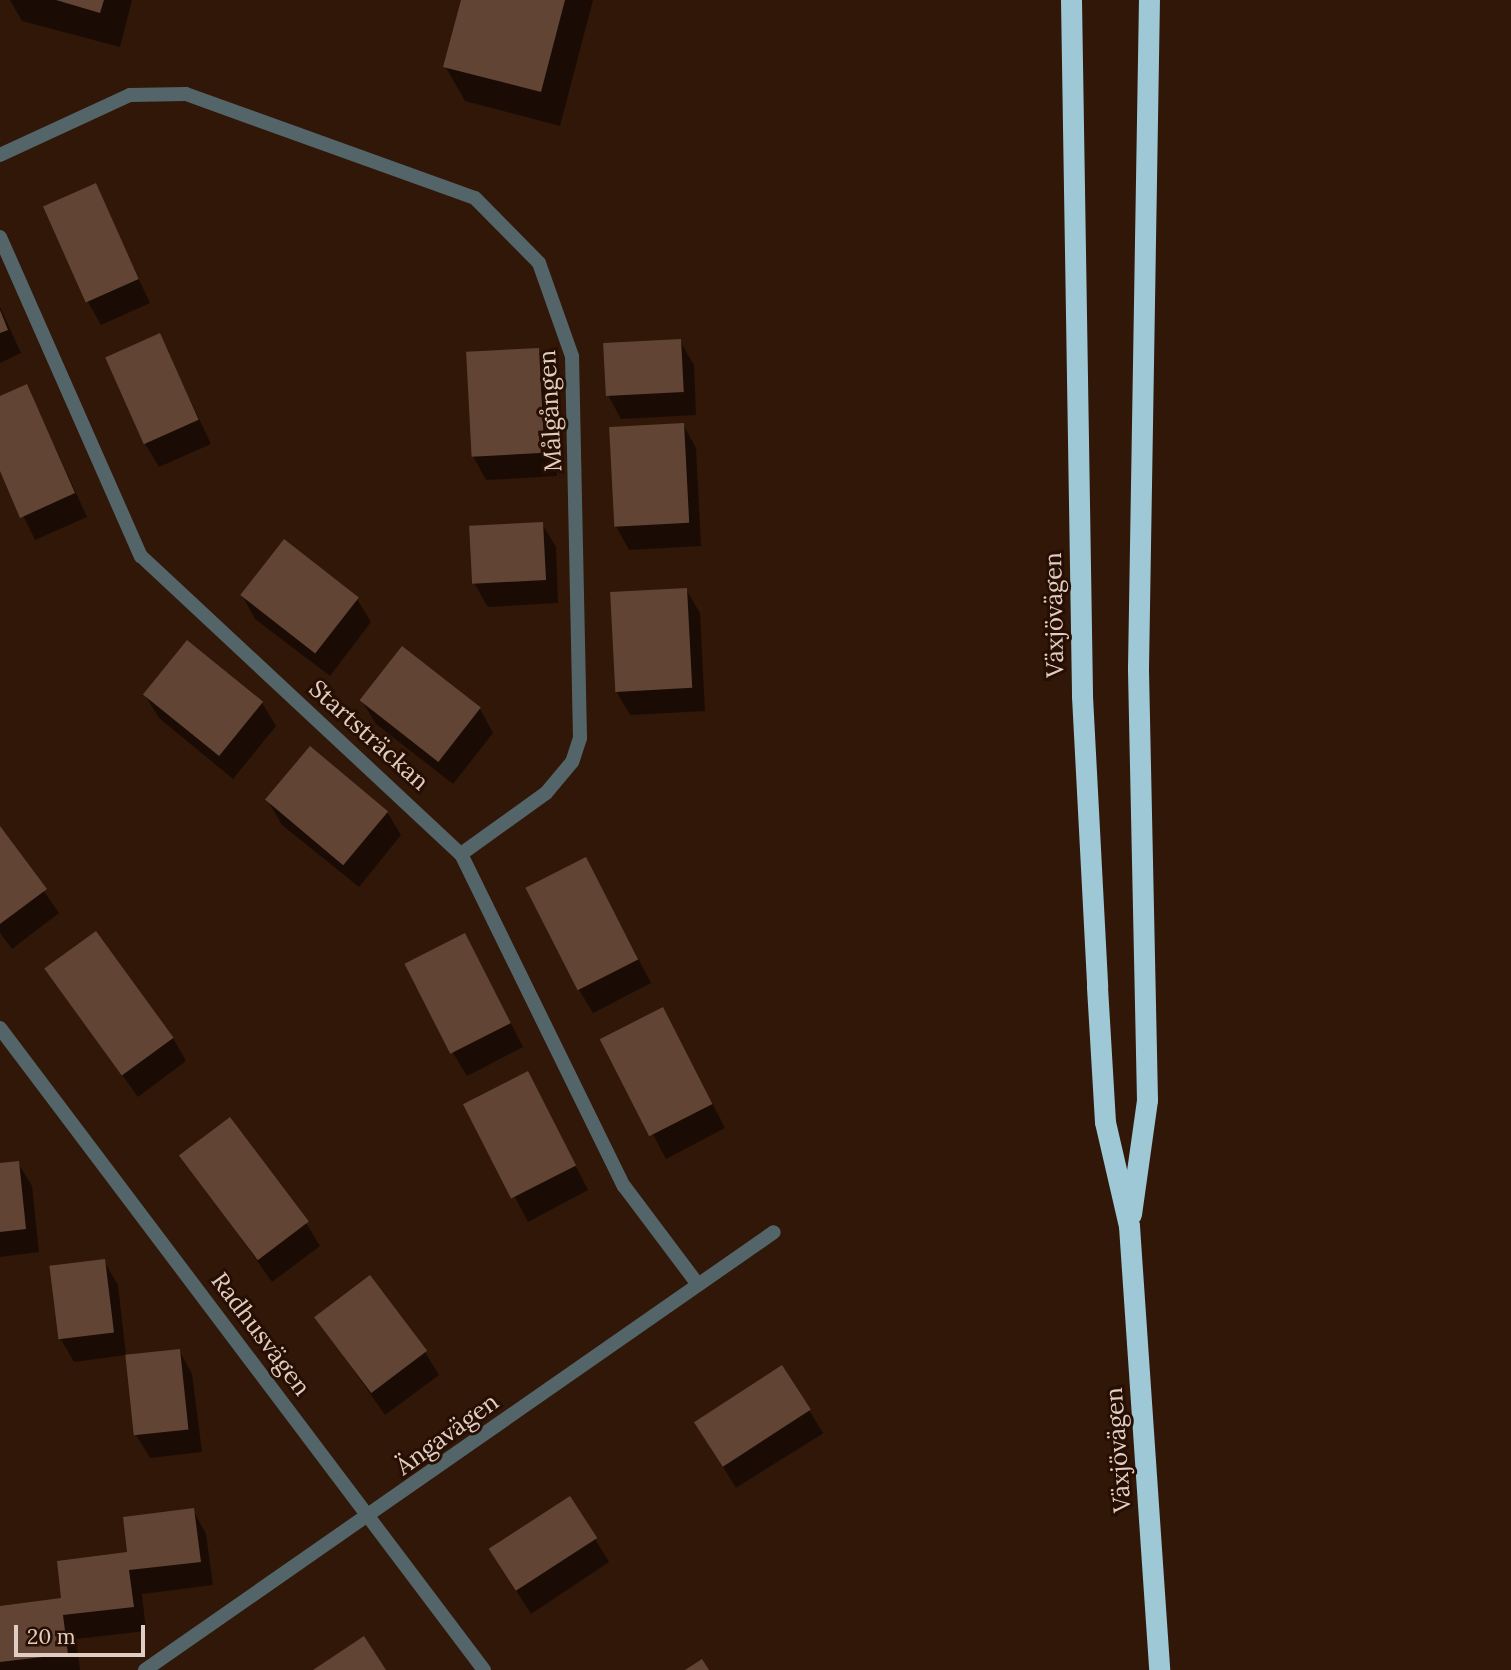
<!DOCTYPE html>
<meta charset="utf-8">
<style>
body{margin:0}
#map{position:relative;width:1511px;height:1670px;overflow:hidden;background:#311708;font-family:Lora,serif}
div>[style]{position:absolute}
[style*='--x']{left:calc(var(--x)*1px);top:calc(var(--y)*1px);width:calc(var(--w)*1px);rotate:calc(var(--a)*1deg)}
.shadow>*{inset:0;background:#0007;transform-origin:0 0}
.building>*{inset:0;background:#614434;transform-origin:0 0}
.street>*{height:14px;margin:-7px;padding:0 7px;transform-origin:7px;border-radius:7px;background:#54656a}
.highway>*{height:21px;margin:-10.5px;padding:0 10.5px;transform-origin:10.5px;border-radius:10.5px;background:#9ec8d5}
span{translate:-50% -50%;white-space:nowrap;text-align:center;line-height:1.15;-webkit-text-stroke:6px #270e02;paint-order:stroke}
.street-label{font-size:24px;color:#e0cec4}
.scale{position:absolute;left:14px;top:1625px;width:131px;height:32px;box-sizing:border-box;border:4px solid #e0cec4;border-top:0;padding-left:9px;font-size:21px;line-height:24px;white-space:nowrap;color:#e0cec4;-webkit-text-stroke:5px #270e02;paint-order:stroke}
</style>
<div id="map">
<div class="shadow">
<i style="clip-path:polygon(10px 0,132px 0,120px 47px,22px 21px)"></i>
<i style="clip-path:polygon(463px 0,593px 0,560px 126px,465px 101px,445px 66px)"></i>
<i style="clip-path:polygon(95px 185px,150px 303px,101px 325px,88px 302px)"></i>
<i style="clip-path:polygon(0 307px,21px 353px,0 363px)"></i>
<i style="clip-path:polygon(159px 335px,211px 444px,159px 467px,145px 444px)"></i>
<i style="clip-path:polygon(680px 341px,694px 365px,696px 415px,621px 419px,608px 395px)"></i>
<i style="clip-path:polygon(538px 349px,552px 373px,557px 476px,486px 480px,473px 456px)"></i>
<i style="clip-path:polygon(27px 386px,87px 517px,35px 540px,0 468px,0 398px)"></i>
<i style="clip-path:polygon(683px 424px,696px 448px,701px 546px,629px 550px,616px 526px)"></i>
<i style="clip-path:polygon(542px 524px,556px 547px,558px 603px,488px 607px,474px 583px)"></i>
<i style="clip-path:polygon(686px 589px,700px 613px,705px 711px,630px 715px,616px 691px)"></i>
<i style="clip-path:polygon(242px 595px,357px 599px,371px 622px,330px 676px,255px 619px)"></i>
<i style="clip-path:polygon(145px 695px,262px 703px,276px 726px,233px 779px,159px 718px)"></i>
<i style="clip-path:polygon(362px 701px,480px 709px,493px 733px,453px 784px,376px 724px)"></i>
<i style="clip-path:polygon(268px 801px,387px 812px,401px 835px,359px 887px,282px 825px)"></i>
<i style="clip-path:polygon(0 829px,59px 913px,12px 949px,0 933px)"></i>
<i style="clip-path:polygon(598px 882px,651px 983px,593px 1013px,579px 990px)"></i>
<i style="clip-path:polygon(478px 959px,523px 1047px,467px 1076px,453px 1053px)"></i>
<i style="clip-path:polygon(47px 970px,173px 1038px,186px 1061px,138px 1097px)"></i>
<i style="clip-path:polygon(676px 1033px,725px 1128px,666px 1159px,603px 1040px)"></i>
<i style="clip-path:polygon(540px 1096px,588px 1190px,528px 1222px,466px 1105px)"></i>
<i style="clip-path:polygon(182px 1155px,306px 1223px,320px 1246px,272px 1282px)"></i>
<i style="clip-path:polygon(18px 1163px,32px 1186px,39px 1252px,0 1257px,0 1165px)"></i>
<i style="clip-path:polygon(104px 1261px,118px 1285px,126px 1355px,74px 1362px,60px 1338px)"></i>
<i style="clip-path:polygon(317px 1318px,425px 1352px,439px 1375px,385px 1415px)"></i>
<i style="clip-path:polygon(179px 1350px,192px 1374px,202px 1452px,150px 1458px,136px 1435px)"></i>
<i style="left:782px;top:1367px;width:78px;height:103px;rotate:58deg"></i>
<i style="clip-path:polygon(570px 1498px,609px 1562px,531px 1614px,505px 1573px)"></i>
<i style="clip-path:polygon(193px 1510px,206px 1534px,213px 1585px,142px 1594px,146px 1631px,76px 1639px,80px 1670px,0 1670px,0 1607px,63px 1600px)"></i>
</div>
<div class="building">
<i style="clip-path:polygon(56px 0,104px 0,100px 13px)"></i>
<i style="clip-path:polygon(461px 0,565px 0,541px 92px,443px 67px)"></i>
<i style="left:96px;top:183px;width:105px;height:58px;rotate:66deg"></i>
<i style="clip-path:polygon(0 310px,8px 330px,0 333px)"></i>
<i style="left:160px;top:333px;width:95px;height:60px;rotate:66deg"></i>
<i style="left:681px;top:339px;width:53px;height:78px;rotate:87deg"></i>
<i style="left:539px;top:348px;width:105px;height:73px;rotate:87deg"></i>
<i style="clip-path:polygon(27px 384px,75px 493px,20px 518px,0 471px,0 396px)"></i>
<i style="left:684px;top:423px;width:100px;height:75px;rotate:87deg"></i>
<i style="left:543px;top:522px;width:58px;height:74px;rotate:87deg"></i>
<i style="left:284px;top:539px;width:95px;height:71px;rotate:38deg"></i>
<i style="left:687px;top:588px;width:100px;height:77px;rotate:87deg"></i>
<i style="left:187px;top:640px;width:98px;height:70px;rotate:39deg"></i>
<i style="left:402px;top:646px;width:100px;height:69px;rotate:38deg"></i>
<i style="left:310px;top:746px;width:102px;height:70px;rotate:40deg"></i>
<i style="clip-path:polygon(0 826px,47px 889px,0 924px)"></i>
<i style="left:586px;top:857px;width:115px;height:68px;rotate:63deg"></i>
<i style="left:96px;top:931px;width:132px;height:64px;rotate:54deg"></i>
<i style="left:465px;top:933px;width:101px;height:68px;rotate:63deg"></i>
<i style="left:663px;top:1007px;width:109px;height:71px;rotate:63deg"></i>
<i style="left:528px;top:1071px;width:106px;height:73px;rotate:63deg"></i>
<i style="left:230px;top:1117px;width:131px;height:64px;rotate:53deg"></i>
<i style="clip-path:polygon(19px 1161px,26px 1229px,0 1232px,0 1163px)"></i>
<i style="left:105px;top:1259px;width:74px;height:56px;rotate:83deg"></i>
<i style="left:370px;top:1275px;width:95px;height:70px;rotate:53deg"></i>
<i style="left:180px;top:1349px;width:81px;height:55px;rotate:84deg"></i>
<i style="left:782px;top:1365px;width:53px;height:105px;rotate:57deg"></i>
<i style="left:570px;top:1496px;width:50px;height:97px;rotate:57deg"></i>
<i style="clip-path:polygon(194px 1508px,201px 1562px,129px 1570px,134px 1607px,63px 1615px,68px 1654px,0 1662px,0 1606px,61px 1598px,57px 1561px,127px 1552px,123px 1517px)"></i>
<i style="clip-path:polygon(364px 1636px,386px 1670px,313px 1670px)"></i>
<i style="clip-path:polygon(702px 1659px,709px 1670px,685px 1670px)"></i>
</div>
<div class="street">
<i style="--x:0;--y:155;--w:143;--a:-24.8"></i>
<i style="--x:130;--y:95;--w:56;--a:-1"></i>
<i style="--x:186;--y:94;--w:307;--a:19.8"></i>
<i style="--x:475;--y:198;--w:91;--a:45.4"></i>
<i style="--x:539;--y:263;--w:99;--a:70.5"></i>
<i style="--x:572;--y:356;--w:382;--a:88.8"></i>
<i style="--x:580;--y:738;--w:25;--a:108"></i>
<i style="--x:572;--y:762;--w:40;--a:130"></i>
<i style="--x:546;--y:793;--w:105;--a:144.3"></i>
<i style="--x:0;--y:237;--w:349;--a:66.2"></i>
<i style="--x:141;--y:556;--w:437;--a:43"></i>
<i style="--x:461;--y:854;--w:370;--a:63.9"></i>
<i style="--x:624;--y:1186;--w:120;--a:53.1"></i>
<i style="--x:0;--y:1028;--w:804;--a:52.99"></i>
<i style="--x:145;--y:1670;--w:766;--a:-34.85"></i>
</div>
<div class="highway">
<i style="--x:1071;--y:0;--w:696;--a:89.09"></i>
<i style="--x:1082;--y:696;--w:291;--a:87"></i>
<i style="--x:1097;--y:987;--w:135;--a:86.6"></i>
<i style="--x:1105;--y:1122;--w:107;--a:77"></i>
<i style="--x:1129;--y:1226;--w:445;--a:86.1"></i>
<i style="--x:1131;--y:1214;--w:115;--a:-82"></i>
<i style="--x:1147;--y:1100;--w:432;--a:-91.2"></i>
<i style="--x:1138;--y:668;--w:668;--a:-89.06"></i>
</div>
<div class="street-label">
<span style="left:550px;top:411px;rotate:-93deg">Målgången</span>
<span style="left:1054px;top:615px;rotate:-91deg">Växjövägen</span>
<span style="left:369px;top:735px;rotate:42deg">Startsträckan</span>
<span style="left:261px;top:1334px;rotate:53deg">Radhusvägen</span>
<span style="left:447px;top:1434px;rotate:-36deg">Ängavägen</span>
<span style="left:1118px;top:1450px;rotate:-94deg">Växjövägen</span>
</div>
<div class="scale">20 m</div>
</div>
